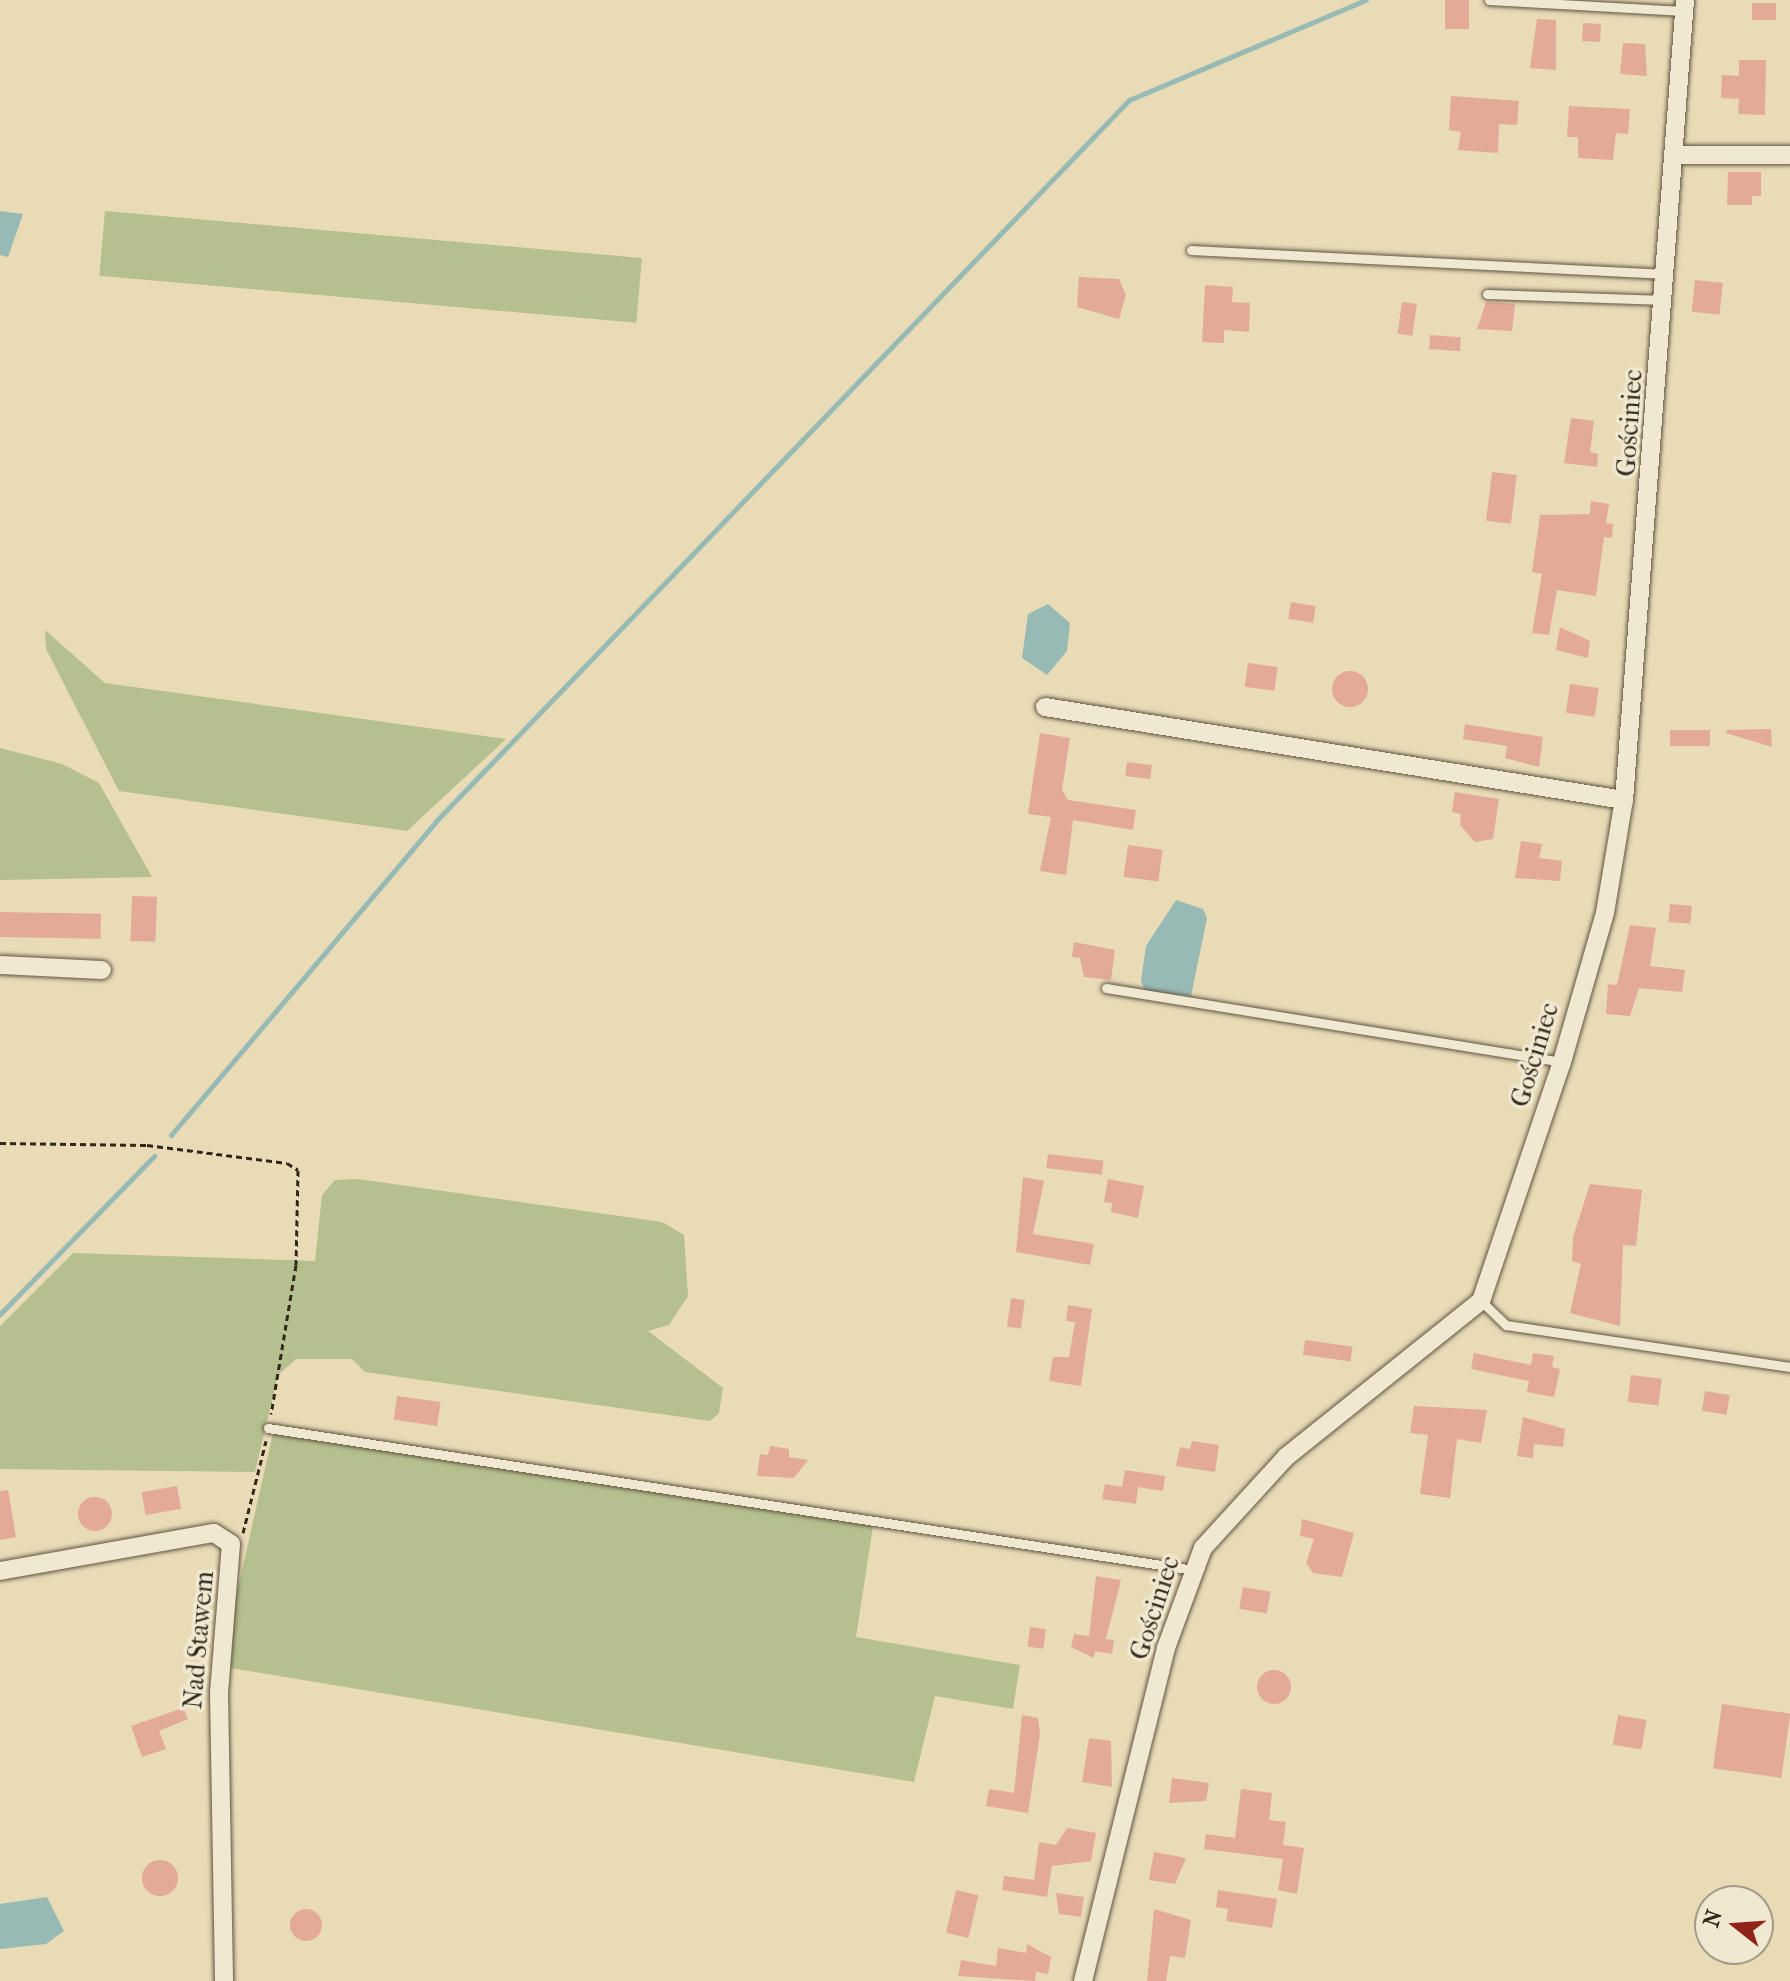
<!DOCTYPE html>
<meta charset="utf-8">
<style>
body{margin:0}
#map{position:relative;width:1790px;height:1981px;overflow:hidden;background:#e8dbb6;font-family:"IM FELL French Canon",serif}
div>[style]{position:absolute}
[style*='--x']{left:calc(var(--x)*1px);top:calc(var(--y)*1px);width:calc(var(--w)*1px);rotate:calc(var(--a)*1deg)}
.green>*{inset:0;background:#b5c08e;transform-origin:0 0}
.water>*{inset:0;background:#98bab4}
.stream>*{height:5px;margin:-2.5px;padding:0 2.5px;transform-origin:2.5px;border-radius:2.5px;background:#98bab4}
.building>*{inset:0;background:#e4aa98;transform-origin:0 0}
.round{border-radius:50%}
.path>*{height:3px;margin-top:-1.5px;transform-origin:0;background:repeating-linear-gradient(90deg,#32271b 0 6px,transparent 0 10px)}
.roads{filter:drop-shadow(0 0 2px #605442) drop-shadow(0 0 2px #605442)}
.lane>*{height:9px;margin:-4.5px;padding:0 4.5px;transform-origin:4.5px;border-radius:4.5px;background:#f0e8d0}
.street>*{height:18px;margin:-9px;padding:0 9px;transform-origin:9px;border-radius:9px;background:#f0e8d0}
span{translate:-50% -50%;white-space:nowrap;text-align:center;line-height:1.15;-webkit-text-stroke:7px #f0e8d0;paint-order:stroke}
.street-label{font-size:26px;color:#32271b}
.north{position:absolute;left:1694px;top:1885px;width:80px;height:80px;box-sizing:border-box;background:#f0e8d0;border:2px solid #a49b88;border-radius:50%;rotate:287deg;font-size:22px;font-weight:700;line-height:32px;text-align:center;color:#32271b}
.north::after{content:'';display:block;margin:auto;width:28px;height:36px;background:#8f2418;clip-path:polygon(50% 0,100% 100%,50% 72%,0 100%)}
</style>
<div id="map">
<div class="green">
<i style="left:105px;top:211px;width:539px;height:65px;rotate:5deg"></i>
<i style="clip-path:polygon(45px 630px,105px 683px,506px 739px,407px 831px,119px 791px,46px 649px)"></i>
<i style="clip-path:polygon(0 748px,62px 764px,99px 783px,152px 877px,0 880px)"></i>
<i style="clip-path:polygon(358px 1179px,662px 1222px,684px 1235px,688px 1296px,669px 1325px,648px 1331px,723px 1388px,719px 1413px,710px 1421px,365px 1372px,352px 1359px,296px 1359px,278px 1375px,255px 1472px,0 1469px,0 1326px,73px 1253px,315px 1261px,322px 1195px,335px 1180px)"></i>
<i style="clip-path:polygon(273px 1433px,873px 1526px,856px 1637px,1020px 1665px,1013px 1709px,935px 1696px,914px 1782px,231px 1668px,232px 1615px)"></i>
</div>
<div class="water">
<i style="clip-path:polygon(0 211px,23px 214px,8px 257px,0 255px)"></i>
<i style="clip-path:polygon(1048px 604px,1070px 623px,1067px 651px,1047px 675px,1022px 658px,1028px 614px)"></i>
<i style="clip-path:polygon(1176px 900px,1203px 909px,1207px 918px,1191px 996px,1145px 991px,1141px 981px,1146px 946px)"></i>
<i style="clip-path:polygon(47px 1897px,64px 1931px,46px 1944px,0 1949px,0 1904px)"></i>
</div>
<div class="stream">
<i style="--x:171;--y:1135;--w:411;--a:-49.8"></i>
<i style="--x:436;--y:821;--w:1000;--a:-46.13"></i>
<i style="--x:1129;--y:100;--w:257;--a:-22.9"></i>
<i style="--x:0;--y:1314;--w:221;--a:-45.7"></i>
</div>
<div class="building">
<i style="left:1445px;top:0;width:24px;height:29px"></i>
<i style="left:1752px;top:3px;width:24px;height:17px"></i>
<i style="clip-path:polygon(1537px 19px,1556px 20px,1556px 70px,1530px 68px)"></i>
<i style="left:1583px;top:23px;width:18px;height:18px;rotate:3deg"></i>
<i style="clip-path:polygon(1623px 43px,1645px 44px,1647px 76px,1620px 74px)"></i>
<i style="clip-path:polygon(1739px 60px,1766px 60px,1765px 115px,1738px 114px,1739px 99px,1721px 98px,1722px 75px,1739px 76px)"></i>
<i style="clip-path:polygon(1451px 96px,1519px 101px,1517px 125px,1499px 124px,1498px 153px,1458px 150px,1461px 132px,1449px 130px)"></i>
<i style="clip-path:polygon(1569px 106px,1630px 109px,1628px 134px,1616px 133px,1613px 160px,1578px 158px,1578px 137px,1567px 137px)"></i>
<i style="clip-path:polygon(1728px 172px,1761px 172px,1761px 196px,1752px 196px,1752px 205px,1727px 205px)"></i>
<i style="clip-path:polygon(1079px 277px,1119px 279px,1126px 295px,1119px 319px,1077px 307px)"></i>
<i style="left:1695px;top:280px;width:28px;height:32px;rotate:6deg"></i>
<i style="clip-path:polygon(1205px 285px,1233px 287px,1232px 302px,1250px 303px,1249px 332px,1224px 330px,1224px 343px,1202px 342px)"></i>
<i style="left:1402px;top:302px;width:15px;height:32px;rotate:8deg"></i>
<i style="clip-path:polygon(1486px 302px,1515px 304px,1512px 331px,1477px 329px)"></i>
<i style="left:1430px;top:335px;width:31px;height:14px;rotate:4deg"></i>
<i style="clip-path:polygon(1571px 418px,1594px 421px,1590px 452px,1598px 454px,1597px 467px,1564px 463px)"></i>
<i style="left:1492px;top:472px;width:25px;height:49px;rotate:7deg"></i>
<i style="clip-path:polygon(1591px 501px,1609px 504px,1606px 523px,1613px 524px,1612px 538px,1604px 537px,1596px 596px,1557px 590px,1549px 635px,1532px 633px,1542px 574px,1532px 572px,1540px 515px,1590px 514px)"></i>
<i style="left:1291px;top:602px;width:25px;height:17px;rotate:9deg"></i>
<i style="clip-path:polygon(1560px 627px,1590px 641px,1588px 658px,1556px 650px)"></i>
<i style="left:1248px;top:663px;width:30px;height:24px;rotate:8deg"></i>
<i class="round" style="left:1332px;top:671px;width:36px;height:36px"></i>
<i style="left:1570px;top:684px;width:29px;height:29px;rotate:8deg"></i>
<i style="clip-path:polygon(1465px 724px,1543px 737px,1539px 767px,1505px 758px,1507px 746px,1463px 739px)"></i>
<i style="clip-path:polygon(1771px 729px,1772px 747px,1726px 733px,1727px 730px)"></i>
<i style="left:1670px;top:730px;width:40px;height:16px"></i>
<i style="clip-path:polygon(1040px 733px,1070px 738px,1062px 790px,1068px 800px,1136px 810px,1133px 830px,1073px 820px,1066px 875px,1040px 871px,1051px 817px,1028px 814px)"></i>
<i style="left:1127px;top:762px;width:25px;height:14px;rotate:7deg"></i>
<i style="clip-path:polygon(1455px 792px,1499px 799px,1493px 839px,1475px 842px,1460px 825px,1461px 814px,1452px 812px)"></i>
<i style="clip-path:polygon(1521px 841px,1542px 844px,1539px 858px,1562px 861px,1560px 881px,1515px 878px)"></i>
<i style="left:1128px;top:845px;width:35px;height:32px;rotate:8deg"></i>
<i style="left:132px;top:896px;width:25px;height:45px;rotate:2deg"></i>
<i style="left:1670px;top:904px;width:22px;height:18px;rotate:5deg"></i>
<i style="left:0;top:912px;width:101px;height:25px;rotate:1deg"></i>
<i style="clip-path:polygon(1630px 925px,1656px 928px,1650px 966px,1685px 970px,1682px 992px,1639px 988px,1630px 1016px,1606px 1014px,1608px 984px,1617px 985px)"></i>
<i style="clip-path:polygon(1074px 942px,1115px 950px,1111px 980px,1084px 977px,1080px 958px,1072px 957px)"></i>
<i style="left:1048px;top:1154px;width:56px;height:14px;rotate:7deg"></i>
<i style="clip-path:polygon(1023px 1177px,1044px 1181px,1033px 1234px,1094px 1244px,1090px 1265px,1016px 1252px)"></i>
<i style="clip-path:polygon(1108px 1179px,1144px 1186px,1138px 1218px,1111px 1212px,1112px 1203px,1104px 1202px)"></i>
<i style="clip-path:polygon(1590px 1184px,1642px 1190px,1636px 1246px,1623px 1245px,1620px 1326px,1570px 1313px,1581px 1264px,1572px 1261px,1573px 1237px)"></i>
<i style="left:1011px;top:1298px;width:14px;height:29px;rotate:8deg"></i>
<i style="clip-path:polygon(1068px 1305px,1092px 1309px,1081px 1386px,1049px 1381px,1053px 1357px,1069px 1357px,1075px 1322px,1066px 1321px)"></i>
<i style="left:1305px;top:1340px;width:48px;height:15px;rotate:8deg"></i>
<i style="clip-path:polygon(1474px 1353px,1531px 1365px,1533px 1353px,1554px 1356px,1552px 1367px,1560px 1369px,1554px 1397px,1527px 1392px,1529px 1381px,1471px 1369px)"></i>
<i style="left:1631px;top:1375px;width:31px;height:27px;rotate:7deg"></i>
<i style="left:1705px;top:1391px;width:25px;height:20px;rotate:9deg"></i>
<i style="left:397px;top:1396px;width:44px;height:24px;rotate:8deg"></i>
<i style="clip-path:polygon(1414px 1406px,1487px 1410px,1481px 1443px,1457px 1439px,1450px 1498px,1420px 1494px,1428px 1435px,1410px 1433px)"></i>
<i style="clip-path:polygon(1523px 1417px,1565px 1429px,1563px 1447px,1534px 1444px,1533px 1458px,1517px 1456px)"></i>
<i style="clip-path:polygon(1192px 1441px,1219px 1445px,1215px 1472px,1176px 1466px,1180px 1447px,1190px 1449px)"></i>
<i style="clip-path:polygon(770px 1446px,789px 1449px,789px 1457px,808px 1460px,794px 1478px,757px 1476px,760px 1454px,768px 1455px)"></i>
<i style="clip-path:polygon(1125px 1470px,1165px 1476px,1163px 1491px,1138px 1487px,1136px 1504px,1102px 1499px,1105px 1484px,1122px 1487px)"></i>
<i style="left:177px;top:1486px;width:23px;height:36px;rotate:80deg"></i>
<i style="clip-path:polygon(8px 1490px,16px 1537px,0 1540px,0 1491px)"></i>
<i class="round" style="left:78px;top:1497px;width:34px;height:34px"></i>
<i style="clip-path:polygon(1302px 1519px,1354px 1533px,1342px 1577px,1313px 1573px,1306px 1563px,1314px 1539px,1300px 1536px)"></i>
<i style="clip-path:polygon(1096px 1576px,1121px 1580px,1106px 1639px,1114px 1640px,1112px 1654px,1095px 1651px,1094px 1658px,1071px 1647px,1074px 1634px,1089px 1636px)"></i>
<i style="left:1243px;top:1587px;width:28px;height:22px;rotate:10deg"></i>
<i style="left:1030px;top:1627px;width:16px;height:20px;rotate:7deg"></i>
<i class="round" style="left:1257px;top:1670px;width:34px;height:34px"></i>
<i style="left:1722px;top:1704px;width:69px;height:65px;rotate:8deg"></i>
<i style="clip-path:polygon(183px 1708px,188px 1719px,159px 1731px,166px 1749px,142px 1757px,131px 1726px)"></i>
<i style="clip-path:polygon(1022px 1715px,1038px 1718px,1040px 1734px,1028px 1813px,986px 1806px,989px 1789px,1014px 1793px)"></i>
<i style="left:1618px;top:1715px;width:29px;height:30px;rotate:10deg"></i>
<i style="clip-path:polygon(1089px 1738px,1111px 1741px,1112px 1787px,1082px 1782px)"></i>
<i style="clip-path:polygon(1172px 1778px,1209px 1783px,1206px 1801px,1169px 1803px)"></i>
<i style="clip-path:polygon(1241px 1789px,1272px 1793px,1269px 1820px,1286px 1822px,1283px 1845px,1304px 1848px,1297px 1894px,1278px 1890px,1283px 1859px,1204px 1849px,1206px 1834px,1235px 1838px)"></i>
<i style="clip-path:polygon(1067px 1828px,1096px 1833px,1091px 1861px,1052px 1866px,1047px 1897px,1002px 1890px,1004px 1876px,1034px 1880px,1039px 1842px,1056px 1845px)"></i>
<i style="clip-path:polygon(1154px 1852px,1186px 1858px,1175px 1884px,1149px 1880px)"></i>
<i class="round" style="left:142px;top:1860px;width:36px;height:36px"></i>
<i style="left:956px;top:1890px;width:23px;height:44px;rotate:13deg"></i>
<i style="clip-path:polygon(1218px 1890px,1277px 1899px,1272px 1928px,1226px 1921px,1228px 1909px,1216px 1907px)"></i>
<i style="clip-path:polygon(1056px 1893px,1084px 1897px,1081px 1917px,1059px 1914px)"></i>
<i class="round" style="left:290px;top:1909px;width:32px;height:32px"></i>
<i style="clip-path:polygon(1154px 1909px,1191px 1920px,1185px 1958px,1170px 1956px,1166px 1981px,1147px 1981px)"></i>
<i style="clip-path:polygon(1027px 1944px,1051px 1957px,1048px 1974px,1036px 1972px,1035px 1981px,958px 1976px,961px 1960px,996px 1966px,998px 1948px,1026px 1953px)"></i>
</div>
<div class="path">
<i style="--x:0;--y:1143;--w:147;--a:0.8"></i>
<i style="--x:147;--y:1145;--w:141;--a:7.3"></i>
<i style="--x:287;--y:1163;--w:13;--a:32"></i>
<i style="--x:298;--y:1170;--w:95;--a:91.2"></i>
<i style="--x:296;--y:1265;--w:151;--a:99.5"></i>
<i style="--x:243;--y:1533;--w:95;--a:-76"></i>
</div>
<div class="roads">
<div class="lane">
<i style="--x:1489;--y:0;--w:195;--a:3.2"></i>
<i style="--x:1191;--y:250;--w:476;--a:2.9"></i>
<i style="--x:1487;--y:294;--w:178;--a:1.9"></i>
<i style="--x:1106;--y:988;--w:462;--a:9.2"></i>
<i style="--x:1481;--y:1301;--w:35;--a:44"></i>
<i style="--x:1506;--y:1325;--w:287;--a:8.4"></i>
<i style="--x:268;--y:1428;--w:937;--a:8.72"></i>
</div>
<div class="street">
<i style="--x:1673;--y:155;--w:117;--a:0"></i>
<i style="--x:1045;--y:707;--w:586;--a:9.13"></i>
<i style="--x:0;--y:965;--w:102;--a:2.8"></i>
<i style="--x:0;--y:1571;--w:217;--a:-10.1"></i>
<i style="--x:214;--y:1533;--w:20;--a:33"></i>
<i style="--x:231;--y:1544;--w:148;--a:94.6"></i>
<i style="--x:219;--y:1692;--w:289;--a:89"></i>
<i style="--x:1083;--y:1981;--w:343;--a:-76"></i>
<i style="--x:1166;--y:1648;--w:107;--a:-69.7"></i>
<i style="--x:1203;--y:1548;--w:123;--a:-47.6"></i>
<i style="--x:1286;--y:1457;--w:250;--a:-38.7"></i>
<i style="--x:1481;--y:1301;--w:252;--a:-71.3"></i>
<i style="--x:1562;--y:1062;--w:155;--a:-73.9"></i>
<i style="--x:1605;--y:913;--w:115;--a:-80.5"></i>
<i style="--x:1624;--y:800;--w:802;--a:-85.64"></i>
</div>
</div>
<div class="street-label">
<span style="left:1630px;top:423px;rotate:-86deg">Gościniec</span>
<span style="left:1535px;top:1055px;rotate:-73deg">Gościniec</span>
<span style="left:1155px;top:1608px;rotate:-72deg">Gościniec</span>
<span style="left:199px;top:1640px;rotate:-85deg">Nad Stawem</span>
</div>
<div class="north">N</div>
</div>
